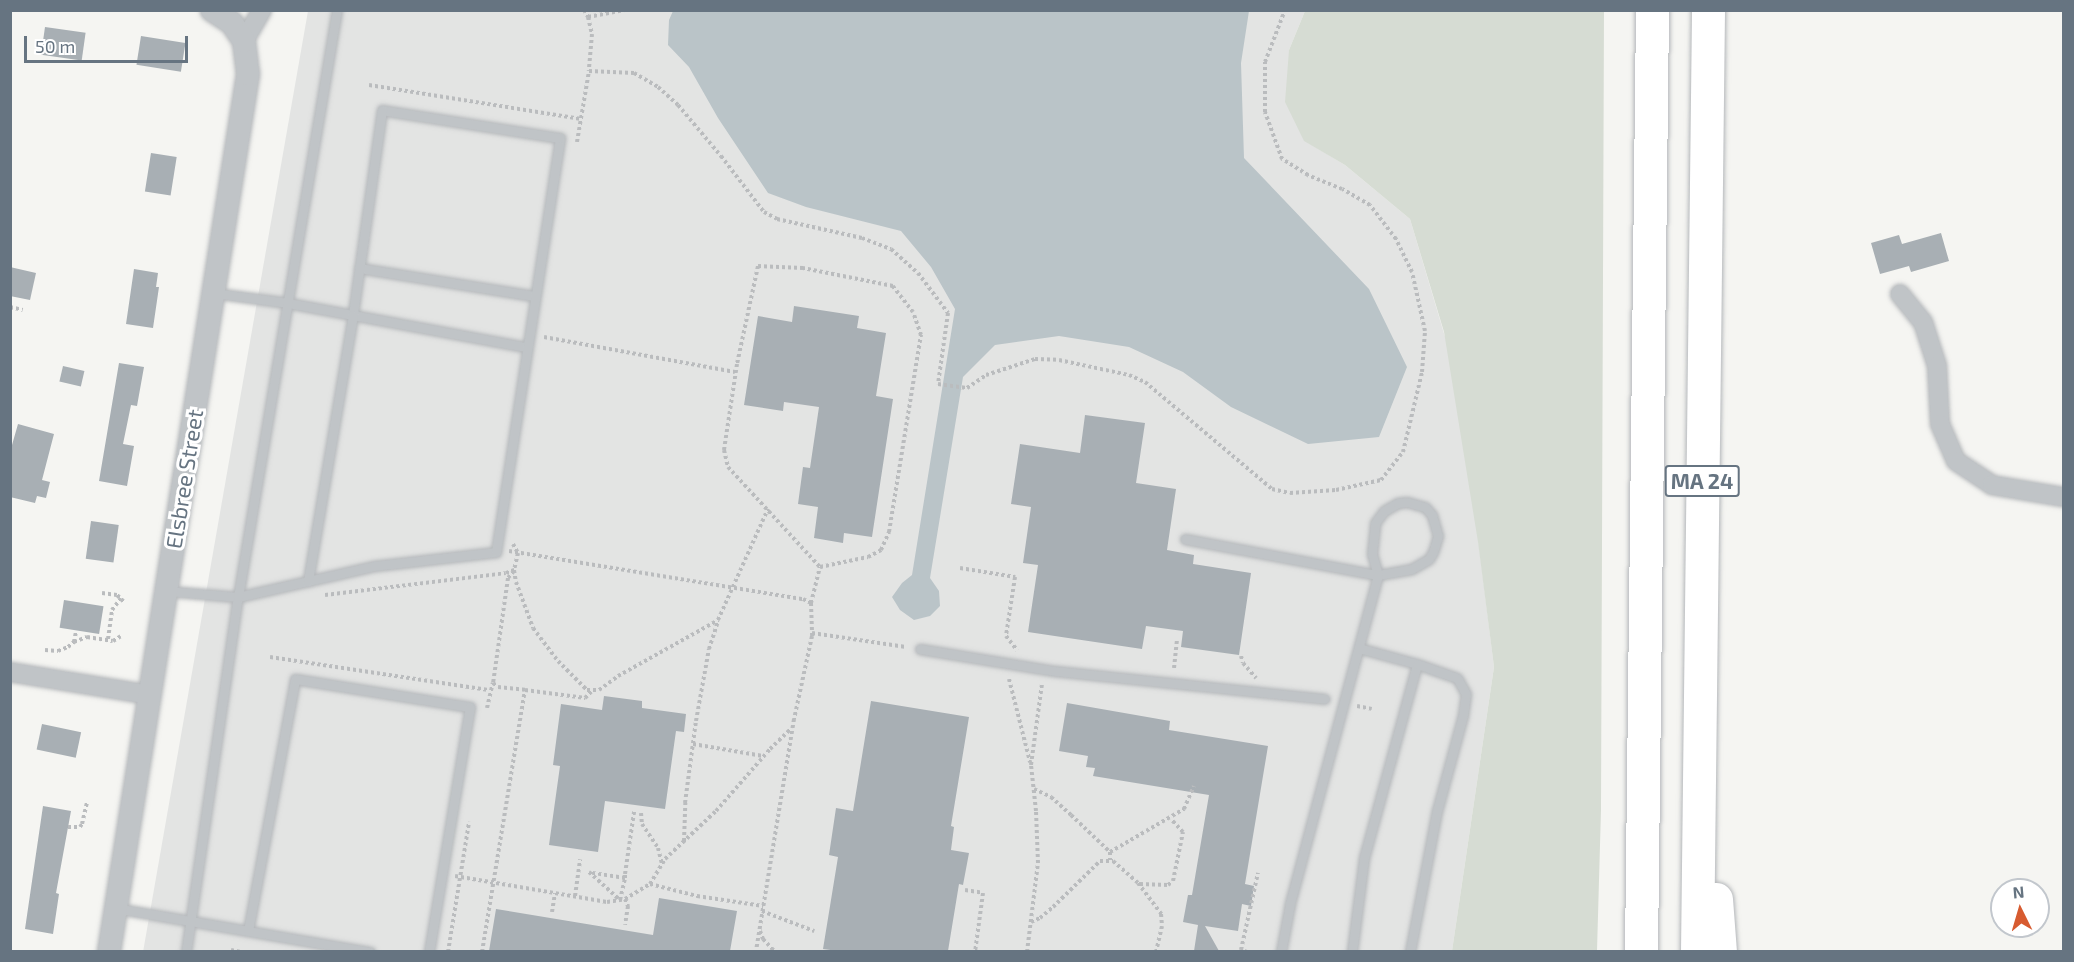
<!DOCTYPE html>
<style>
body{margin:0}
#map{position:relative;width:2074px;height:962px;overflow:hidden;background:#f5f5f2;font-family:"Exo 2",sans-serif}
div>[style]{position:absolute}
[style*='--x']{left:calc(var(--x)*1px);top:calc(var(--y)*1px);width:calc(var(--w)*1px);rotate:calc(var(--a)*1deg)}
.built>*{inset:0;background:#e3e4e3}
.green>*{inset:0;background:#d6dcd3}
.water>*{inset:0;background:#bac4c8}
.building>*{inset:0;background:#a8afb4;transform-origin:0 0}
.path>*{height:4px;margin-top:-2px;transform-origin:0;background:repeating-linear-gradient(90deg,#babcbe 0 3px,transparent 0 6px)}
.roads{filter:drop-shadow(0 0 2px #b5b8bb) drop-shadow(0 0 2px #b5b8bb)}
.service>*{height:9px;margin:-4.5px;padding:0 4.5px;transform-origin:4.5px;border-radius:4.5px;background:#c0c4c7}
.minor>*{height:18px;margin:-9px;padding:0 9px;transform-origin:9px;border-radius:9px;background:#c0c4c7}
.tertiary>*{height:22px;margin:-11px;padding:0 11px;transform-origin:11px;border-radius:11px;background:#c0c4c7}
.motorway>*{height:33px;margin:-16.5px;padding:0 16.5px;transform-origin:16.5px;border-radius:16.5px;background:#fff}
span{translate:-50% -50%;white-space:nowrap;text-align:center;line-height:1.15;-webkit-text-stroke:6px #fff;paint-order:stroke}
.shield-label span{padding:2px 4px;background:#fff;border:2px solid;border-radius:4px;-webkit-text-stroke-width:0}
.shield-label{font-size:21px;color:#667481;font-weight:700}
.street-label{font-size:22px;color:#667481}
.frame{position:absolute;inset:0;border:12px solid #667481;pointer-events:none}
.north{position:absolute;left:1990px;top:878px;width:60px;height:60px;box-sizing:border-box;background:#fff;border:2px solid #c2c7cd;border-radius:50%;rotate:355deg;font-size:16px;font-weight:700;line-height:24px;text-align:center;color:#667481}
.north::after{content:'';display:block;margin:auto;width:21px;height:27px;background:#d75b30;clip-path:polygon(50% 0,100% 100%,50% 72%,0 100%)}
.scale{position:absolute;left:24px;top:36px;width:164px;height:27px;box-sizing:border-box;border:3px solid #667481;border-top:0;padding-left:8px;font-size:18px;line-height:21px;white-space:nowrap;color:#667481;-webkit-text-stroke:4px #fff;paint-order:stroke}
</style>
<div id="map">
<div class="built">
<i style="clip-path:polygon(308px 11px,1305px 11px,1289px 50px,1305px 141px,1345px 165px,1410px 219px,1459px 384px,1494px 667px,1452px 951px,143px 952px)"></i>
</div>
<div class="green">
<i style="clip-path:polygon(1305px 11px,1604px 11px,1601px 810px,1597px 951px,1452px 951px,1494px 667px,1478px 542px,1444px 332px,1410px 219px,1345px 165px,1304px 141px,1285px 102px,1289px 50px)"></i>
</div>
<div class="water">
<i style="clip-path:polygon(673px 11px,1249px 11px,1241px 63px,1244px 158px,1369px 289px,1407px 367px,1379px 437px,1308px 444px,1231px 407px,1183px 372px,1129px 347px,1059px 336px,995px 345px,963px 377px,930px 578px,939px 591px,940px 606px,930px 616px,914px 620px,900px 610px,892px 597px,902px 583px,912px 575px,955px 309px,931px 267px,901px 231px,806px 207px,768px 193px,718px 118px,689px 67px,668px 45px,669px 20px)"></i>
</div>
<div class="building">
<i style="left:45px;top:27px;width:41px;height:28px;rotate:8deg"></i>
<i style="left:141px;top:36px;width:45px;height:29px;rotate:9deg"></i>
<i style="left:151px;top:153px;width:26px;height:39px;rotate:9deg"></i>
<i style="clip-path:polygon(1941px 233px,1949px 261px,1911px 272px,1909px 266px,1880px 274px,1871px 243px,1899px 235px,1902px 244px)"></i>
<i style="clip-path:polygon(10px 267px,36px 273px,30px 300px,10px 296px)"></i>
<i style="clip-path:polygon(134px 269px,158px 273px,156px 287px,159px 287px,153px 328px,126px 324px)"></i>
<i style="clip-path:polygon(794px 306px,859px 316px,857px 328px,886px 333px,876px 396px,893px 399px,872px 537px,844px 533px,843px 543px,814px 538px,818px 507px,798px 504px,803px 467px,810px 468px,819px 407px,784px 402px,783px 411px,744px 405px,758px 316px,792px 322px)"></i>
<i style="clip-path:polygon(119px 363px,144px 367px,137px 406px,131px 405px,123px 444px,134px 446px,127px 486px,99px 481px)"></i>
<i style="left:63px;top:366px;width:22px;height:16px;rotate:13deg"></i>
<i style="clip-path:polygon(1085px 415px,1145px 423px,1136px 483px,1176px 489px,1167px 550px,1194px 555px,1193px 564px,1251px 573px,1239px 655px,1181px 647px,1183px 631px,1146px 626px,1142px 649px,1028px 632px,1038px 565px,1023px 563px,1031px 507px,1011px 504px,1020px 444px,1080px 453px)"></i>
<i style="clip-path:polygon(18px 424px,54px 434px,42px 480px,50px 482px,46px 498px,37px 496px,35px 503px,10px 497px,10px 452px)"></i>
<i style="left:91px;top:521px;width:28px;height:38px;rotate:8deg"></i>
<i style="left:64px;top:600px;width:40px;height:28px;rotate:9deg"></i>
<i style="clip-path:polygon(604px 696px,642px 701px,642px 708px,686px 714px,684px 732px,676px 731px,665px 809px,605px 801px,598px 852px,549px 845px,560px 766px,553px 765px,561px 704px,602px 710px)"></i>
<i style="clip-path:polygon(871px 701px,969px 717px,951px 826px,954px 827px,951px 850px,969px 853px,963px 885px,959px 884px,948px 951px,838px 951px,823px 949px,838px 857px,829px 855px,836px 808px,853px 811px)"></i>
<i style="clip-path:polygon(1067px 703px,1170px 721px,1169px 730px,1268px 746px,1245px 884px,1254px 886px,1251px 906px,1242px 904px,1238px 931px,1205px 926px,1219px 951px,1194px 951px,1198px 925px,1183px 922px,1188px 895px,1192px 895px,1209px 795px,1093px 776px,1095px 768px,1086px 767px,1088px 756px,1059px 751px)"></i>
<i style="left:42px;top:724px;width:40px;height:26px;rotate:12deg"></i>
<i style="clip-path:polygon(43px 806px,71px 811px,56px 893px,59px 894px,53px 934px,25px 929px)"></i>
<i style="clip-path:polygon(659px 898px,737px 911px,730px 951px,489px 951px,496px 909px,653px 935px)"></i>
</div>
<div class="path">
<i style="--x:584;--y:10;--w:8;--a:60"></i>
<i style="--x:588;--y:17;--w:17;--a:77"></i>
<i style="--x:592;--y:34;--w:37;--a:95"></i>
<i style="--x:589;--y:71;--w:45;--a:2.5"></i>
<i style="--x:634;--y:73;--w:28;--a:30"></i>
<i style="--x:658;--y:87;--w:27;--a:42"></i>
<i style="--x:678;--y:105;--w:67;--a:49.9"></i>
<i style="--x:721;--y:156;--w:71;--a:52.5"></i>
<i style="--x:764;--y:212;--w:15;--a:28"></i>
<i style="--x:777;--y:219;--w:87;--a:12.6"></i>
<i style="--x:862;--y:238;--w:31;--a:21"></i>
<i style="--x:891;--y:249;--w:36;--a:42"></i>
<i style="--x:918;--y:273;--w:50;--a:53.1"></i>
<i style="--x:948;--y:313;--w:72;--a:98"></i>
<i style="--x:938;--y:384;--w:29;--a:8"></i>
<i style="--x:967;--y:388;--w:23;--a:-34"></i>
<i style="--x:986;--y:375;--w:52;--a:-18.1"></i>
<i style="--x:1035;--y:359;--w:24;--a:2"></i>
<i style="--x:1059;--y:360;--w:72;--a:12.1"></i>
<i style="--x:1129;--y:375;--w:17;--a:24"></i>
<i style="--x:1145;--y:382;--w:166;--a:40.1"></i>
<i style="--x:1272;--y:489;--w:18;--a:13"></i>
<i style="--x:1290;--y:493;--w:46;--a:-3.7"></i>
<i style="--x:1336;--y:490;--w:46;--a:-12.5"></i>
<i style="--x:1381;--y:480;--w:36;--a:-52"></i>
<i style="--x:1403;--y:452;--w:82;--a:-76.6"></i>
<i style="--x:1422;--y:372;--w:41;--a:-85.8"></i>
<i style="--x:1425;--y:331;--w:60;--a:-102.4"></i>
<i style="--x:1412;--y:272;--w:37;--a:-116"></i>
<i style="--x:1396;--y:239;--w:43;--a:-127.4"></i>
<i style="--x:1370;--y:205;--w:32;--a:-150"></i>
<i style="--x:1342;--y:189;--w:37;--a:-158"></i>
<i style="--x:1308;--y:175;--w:31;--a:-148"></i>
<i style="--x:1282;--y:159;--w:50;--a:-109.9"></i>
<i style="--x:1265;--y:112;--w:50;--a:-90"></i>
<i style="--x:1265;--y:62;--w:56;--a:-69"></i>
<i style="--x:588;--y:17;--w:37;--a:-11"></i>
<i style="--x:369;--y:85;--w:215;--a:9.1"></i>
<i style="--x:577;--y:142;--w:72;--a:-80.4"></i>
<i style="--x:10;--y:307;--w:13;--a:13"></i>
<i style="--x:544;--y:337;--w:194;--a:10.4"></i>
<i style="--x:513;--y:544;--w:10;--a:61"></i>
<i style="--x:518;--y:553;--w:17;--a:103"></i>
<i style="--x:514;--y:570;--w:12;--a:81"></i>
<i style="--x:516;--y:582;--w:49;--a:69.7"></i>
<i style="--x:533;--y:628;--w:41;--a:52.9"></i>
<i style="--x:558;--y:661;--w:41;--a:45"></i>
<i style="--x:587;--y:690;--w:12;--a:0"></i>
<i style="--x:599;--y:690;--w:24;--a:-36"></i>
<i style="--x:618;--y:676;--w:115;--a:-29.2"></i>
<i style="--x:718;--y:620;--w:122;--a:-65.8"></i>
<i style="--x:509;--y:551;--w:298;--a:9.3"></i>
<i style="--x:803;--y:599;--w:9;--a:27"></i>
<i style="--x:811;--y:603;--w:33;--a:88"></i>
<i style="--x:812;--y:636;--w:85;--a:102.2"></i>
<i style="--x:794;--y:719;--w:236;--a:99.3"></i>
<i style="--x:960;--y:568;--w:56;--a:9.3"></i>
<i style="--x:1015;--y:577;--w:60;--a:98.7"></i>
<i style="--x:1006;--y:636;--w:18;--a:52"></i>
<i style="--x:514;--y:571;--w:9;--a:131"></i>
<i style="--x:508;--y:578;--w:106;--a:98.1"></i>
<i style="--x:493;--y:683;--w:6;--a:39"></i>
<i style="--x:498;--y:687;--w:27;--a:6"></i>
<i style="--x:102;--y:593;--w:15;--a:8"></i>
<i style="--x:117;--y:595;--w:11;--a:45"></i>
<i style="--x:325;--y:595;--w:182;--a:-6.9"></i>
<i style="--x:506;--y:573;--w:9;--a:-21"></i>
<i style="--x:811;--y:603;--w:37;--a:-76"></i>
<i style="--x:820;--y:567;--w:49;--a:-11.8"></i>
<i style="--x:868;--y:557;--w:15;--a:-28"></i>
<i style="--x:881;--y:550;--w:20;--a:-66"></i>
<i style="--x:889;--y:532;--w:200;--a:-80.8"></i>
<i style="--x:921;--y:335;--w:24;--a:-109"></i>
<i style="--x:913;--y:312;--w:33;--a:-128"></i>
<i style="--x:893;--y:286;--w:92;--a:-168.7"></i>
<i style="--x:803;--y:268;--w:45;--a:-177.5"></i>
<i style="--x:758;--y:266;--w:100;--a:102.1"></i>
<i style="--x:737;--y:364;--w:87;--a:98.6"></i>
<i style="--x:724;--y:450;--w:17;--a:77"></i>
<i style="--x:728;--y:467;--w:136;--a:47.4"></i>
<i style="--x:812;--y:633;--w:95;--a:8.5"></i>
<i style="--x:108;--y:639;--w:29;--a:-82"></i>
<i style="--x:112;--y:610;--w:15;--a:-53"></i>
<i style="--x:74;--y:642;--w:14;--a:-21"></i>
<i style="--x:87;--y:637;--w:26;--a:9"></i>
<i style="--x:113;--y:641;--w:9;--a:-32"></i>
<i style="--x:45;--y:650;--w:13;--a:4"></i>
<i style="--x:58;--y:651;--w:11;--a:-22"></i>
<i style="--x:68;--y:647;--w:8;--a:-40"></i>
<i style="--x:74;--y:642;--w:10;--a:-79"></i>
<i style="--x:1241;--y:656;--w:7;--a:74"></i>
<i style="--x:1243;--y:663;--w:20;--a:49"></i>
<i style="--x:270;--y:657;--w:221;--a:8.6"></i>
<i style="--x:1174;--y:668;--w:29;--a:-84"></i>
<i style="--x:1009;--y:679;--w:86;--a:75.8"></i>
<i style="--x:1357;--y:706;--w:15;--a:11"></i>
<i style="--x:487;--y:708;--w:26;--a:-77"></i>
<i style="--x:693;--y:744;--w:71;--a:9.7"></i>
<i style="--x:1034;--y:789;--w:19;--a:25"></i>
<i style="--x:1051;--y:797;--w:27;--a:42"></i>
<i style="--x:1071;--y:815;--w:54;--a:43.5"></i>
<i style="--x:1110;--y:852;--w:8;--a:90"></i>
<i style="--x:641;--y:813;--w:11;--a:85"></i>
<i style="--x:642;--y:824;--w:29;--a:56"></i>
<i style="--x:658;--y:848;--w:16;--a:76"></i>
<i style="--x:68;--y:827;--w:12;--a:0"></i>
<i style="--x:80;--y:827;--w:4;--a:-56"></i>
<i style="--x:82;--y:824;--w:22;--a:-77"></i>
<i style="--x:684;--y:841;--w:38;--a:-88"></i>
<i style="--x:685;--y:803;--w:83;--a:-82.4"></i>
<i style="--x:696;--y:721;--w:73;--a:-79.8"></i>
<i style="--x:709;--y:649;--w:29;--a:-72"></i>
<i style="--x:1110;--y:852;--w:86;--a:-30.2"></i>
<i style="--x:1184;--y:809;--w:25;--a:-67"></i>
<i style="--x:455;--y:876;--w:154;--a:9.7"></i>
<i style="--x:607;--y:902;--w:18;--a:-9"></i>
<i style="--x:625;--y:899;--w:29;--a:-31"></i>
<i style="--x:650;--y:884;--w:49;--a:14.3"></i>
<i style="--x:697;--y:896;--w:67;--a:8.6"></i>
<i style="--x:625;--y:878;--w:36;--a:-171"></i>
<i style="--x:589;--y:872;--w:42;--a:42.1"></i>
<i style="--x:620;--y:900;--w:23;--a:-77"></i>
<i style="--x:625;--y:878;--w:4;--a:-90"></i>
<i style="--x:625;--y:874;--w:63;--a:-81.7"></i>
<i style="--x:650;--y:884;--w:29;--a:-59"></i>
<i style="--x:665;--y:859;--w:70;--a:-43.3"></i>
<i style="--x:716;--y:811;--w:82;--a:-48.9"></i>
<i style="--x:770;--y:749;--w:30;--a:-44"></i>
<i style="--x:1140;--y:884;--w:28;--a:2"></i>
<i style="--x:1168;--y:885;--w:6;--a:-39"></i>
<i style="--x:1173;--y:881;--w:50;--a:-78.5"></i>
<i style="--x:1183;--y:832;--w:18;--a:-133"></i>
<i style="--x:965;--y:890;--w:18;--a:9"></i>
<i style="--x:983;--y:893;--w:60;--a:97.7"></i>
<i style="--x:575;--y:896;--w:37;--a:-82"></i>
<i style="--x:625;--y:899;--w:8;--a:67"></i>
<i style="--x:628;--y:906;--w:19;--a:99"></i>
<i style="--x:762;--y:911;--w:56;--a:21"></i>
<i style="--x:552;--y:912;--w:19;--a:-81"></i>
<i style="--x:1031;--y:922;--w:10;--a:-24"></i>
<i style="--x:1040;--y:918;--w:17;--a:-40"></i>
<i style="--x:1053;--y:907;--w:66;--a:-44.4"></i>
<i style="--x:1100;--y:861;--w:13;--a:0"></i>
<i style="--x:1113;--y:861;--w:33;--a:41"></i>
<i style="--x:1138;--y:883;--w:39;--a:53"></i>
<i style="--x:1161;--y:914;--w:12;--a:85"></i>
<i style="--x:1162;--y:926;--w:27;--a:103"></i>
<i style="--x:760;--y:931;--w:9;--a:69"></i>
<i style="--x:763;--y:939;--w:18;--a:47"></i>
<i style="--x:231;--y:950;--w:10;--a:11"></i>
<i style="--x:448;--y:952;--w:132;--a:-80.8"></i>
<i style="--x:482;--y:952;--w:266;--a:-80.7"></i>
<i style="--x:525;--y:690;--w:61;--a:7.6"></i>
<i style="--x:585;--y:698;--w:10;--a:-45"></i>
<i style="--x:1027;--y:952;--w:90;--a:-83"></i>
<i style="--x:1038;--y:863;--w:52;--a:-92.2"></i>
<i style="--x:1036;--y:811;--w:46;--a:-96.2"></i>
<i style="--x:1031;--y:765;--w:82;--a:-82.3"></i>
<i style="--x:1247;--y:952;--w:6;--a:-162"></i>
<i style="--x:1241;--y:950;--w:79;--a:-77.6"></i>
</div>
<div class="roads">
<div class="service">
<i style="--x:359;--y:268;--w:177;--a:9.1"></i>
<i style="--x:214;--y:293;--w:75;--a:7.7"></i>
<i style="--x:288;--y:303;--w:242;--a:10.5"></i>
<i style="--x:1407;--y:502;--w:19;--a:16"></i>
<i style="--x:1425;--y:507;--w:11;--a:49"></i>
<i style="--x:1432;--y:515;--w:22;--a:74"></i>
<i style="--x:1438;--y:536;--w:17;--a:107"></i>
<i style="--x:1433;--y:552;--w:8;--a:120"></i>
<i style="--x:1429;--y:559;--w:20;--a:150"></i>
<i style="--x:1412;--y:569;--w:35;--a:170"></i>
<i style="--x:1378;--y:575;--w:22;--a:-106"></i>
<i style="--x:1372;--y:554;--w:31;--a:-84"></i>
<i style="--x:1375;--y:523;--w:15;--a:-53"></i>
<i style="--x:1384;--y:511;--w:16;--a:-30"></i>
<i style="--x:1398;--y:503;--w:9;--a:-6"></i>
<i style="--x:1185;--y:539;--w:196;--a:10.6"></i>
<i style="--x:1378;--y:575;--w:341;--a:105"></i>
<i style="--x:1290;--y:904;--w:49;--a:100.6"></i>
<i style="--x:167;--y:591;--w:71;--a:4.8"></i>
<i style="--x:238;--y:597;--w:139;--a:-12.8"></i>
<i style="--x:374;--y:566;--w:123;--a:-6.5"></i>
<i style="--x:496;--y:552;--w:419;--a:-81.2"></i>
<i style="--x:560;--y:138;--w:180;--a:-171.1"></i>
<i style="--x:382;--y:110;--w:207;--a:98.1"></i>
<i style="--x:353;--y:315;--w:270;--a:99.6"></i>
<i style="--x:920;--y:649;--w:137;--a:9.3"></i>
<i style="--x:1055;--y:671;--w:271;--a:5.9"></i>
<i style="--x:115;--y:908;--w:259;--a:9.8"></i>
<i style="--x:248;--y:931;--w:256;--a:-79.4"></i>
<i style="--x:295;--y:679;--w:177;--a:9.1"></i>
<i style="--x:470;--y:707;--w:248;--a:99.5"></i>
<i style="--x:186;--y:952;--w:359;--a:-81.7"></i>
<i style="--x:238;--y:597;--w:595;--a:-80.43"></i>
<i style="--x:1352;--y:952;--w:95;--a:-82.7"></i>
<i style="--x:1364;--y:858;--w:201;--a:-74.7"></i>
<i style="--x:1417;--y:664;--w:60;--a:-164.6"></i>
<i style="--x:1410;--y:952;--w:144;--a:-79.2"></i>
<i style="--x:1437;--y:811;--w:99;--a:-74.8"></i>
<i style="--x:1463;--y:715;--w:21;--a:-82"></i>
<i style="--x:1466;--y:694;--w:18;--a:-119"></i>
<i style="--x:1457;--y:678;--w:42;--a:-160.7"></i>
</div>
<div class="minor">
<i style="--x:244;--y:41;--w:36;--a:-60"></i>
<i style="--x:1900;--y:294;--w:36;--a:51"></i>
<i style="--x:1923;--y:322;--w:46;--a:72.3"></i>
<i style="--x:1937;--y:366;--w:58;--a:87"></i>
<i style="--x:1940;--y:424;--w:40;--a:66.6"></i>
<i style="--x:1956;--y:461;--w:43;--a:33.7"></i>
<i style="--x:1992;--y:485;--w:73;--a:9.5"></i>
<i style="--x:10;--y:672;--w:142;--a:9.3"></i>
</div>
<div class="tertiary">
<i style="--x:109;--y:952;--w:889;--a:-81"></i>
<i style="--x:248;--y:74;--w:33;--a:-97"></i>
<i style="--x:244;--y:41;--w:22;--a:-124"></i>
<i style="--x:232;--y:23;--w:24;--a:-147"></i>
</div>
<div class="motorway">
<i style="--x:1716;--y:899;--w:53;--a:85.7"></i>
<i style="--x:1641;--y:952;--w:942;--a:-89.33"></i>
<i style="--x:1697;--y:952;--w:942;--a:-89.33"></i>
</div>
</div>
<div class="shield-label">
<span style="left:1702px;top:481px">MA 24</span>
</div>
<div class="street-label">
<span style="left:184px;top:479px;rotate:-81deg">Elsbree Street</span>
</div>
<div class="frame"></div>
<div class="north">N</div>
<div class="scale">50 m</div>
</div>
